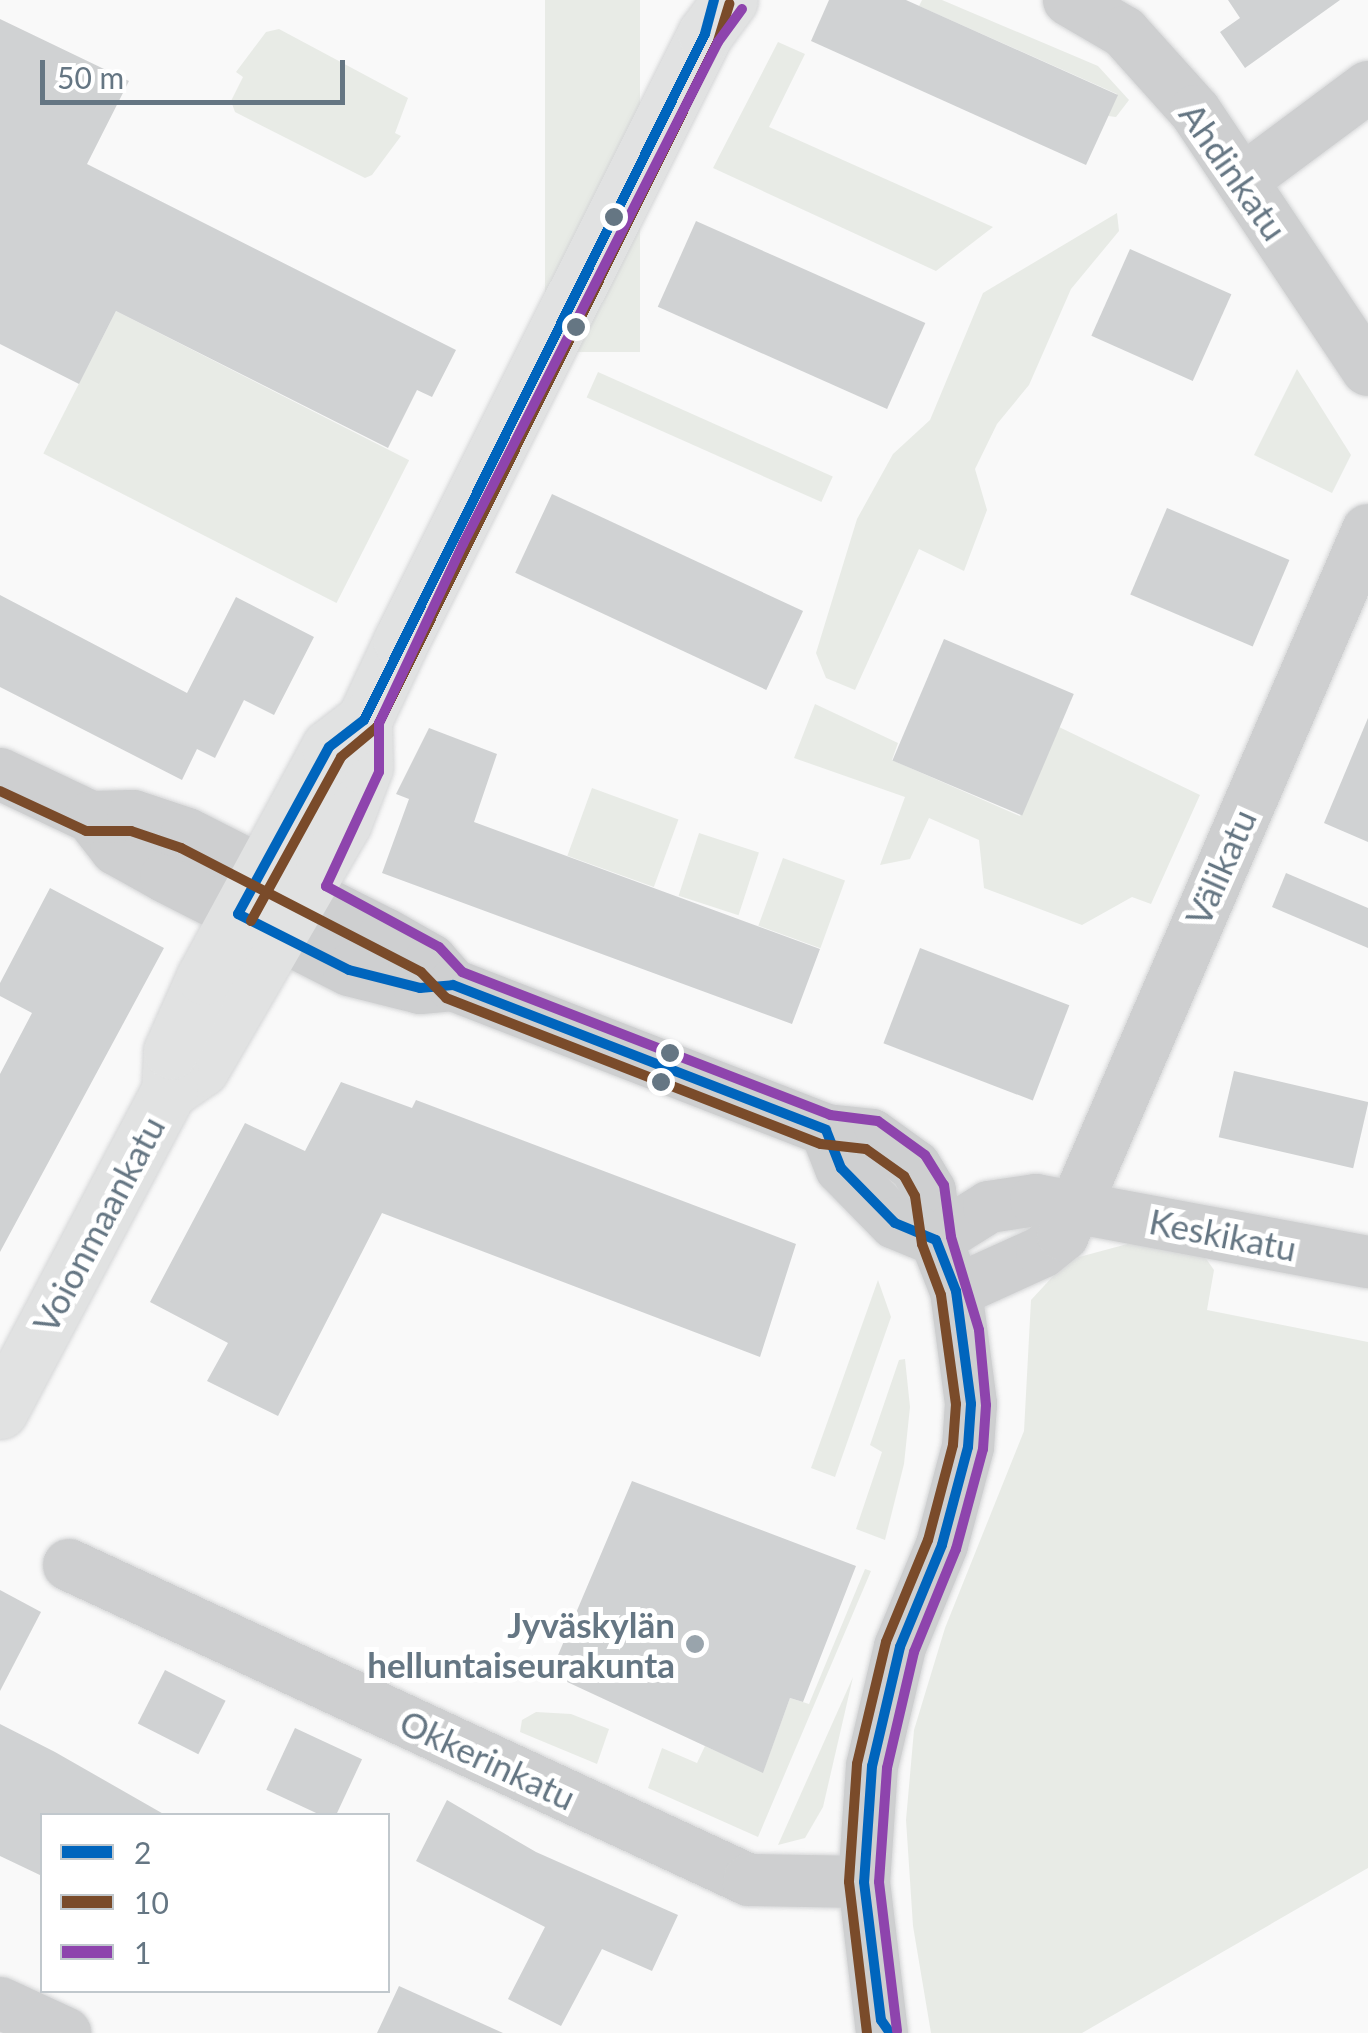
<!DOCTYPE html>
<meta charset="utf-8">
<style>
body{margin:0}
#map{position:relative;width:1368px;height:2033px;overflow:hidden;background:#f9f9f9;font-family:Lato,sans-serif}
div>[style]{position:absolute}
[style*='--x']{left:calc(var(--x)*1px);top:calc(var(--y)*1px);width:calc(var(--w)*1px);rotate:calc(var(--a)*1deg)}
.green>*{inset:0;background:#e8ebe6;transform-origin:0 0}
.building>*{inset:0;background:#d0d2d3;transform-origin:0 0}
.roads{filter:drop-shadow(0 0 2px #d5d6d7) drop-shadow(0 0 2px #d5d6d7)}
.minor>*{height:52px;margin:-26px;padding:0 26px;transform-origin:26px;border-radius:26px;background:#cecfd0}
.major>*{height:55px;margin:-27.5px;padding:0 27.5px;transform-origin:27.5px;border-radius:27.5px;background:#e1e2e2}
.bus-1>*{height:10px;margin:-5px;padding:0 5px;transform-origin:5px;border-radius:5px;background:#0065bd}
.bus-2>*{height:10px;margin:-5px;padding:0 5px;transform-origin:5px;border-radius:5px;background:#7a4b2a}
.bus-3>*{height:10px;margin:-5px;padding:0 5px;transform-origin:5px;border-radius:5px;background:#8e44ad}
.dots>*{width:28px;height:28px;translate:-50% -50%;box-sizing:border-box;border:5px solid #fff;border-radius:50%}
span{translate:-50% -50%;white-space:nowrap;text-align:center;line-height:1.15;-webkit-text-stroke:10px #fff;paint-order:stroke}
.street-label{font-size:35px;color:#657683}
.poi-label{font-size:35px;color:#657683;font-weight:700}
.right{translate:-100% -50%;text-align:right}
.legend{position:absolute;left:40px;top:1813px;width:350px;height:180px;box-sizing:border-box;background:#fff;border:2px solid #c1c8cd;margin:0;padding:12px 18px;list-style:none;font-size:30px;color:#657683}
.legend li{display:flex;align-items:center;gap:20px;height:50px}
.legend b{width:50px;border:2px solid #c1c8cd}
.scale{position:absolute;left:40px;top:60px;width:305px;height:45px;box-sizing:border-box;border:5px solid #657683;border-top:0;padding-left:12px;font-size:30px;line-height:35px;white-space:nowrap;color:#657683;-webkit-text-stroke:8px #fff;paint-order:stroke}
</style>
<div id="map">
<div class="green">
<i style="left:545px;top:0;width:95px;height:352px"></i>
<i style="clip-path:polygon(922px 0,942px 0,1098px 66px,1129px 100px,1116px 117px,1108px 116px,1117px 94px,919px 6px)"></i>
<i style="clip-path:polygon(279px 29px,408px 98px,395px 133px,401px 136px,372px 175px,365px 178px,235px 112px,231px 101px,243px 77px,236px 72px,266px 32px)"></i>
<i style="clip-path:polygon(778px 42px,805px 54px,769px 127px,993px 227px,936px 271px,713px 168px)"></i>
<i style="clip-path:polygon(1117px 213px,1119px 231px,1071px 289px,1029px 385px,997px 424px,975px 469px,987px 510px,964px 571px,919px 549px,855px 690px,826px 678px,816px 653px,857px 519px,893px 454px,930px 420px,983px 293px)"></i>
<i style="left:116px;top:311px;width:329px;height:160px;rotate:27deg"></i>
<i style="clip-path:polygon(1297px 369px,1351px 455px,1332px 493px,1254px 455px)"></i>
<i style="left:598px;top:372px;width:257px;height:28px;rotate:24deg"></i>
<i style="clip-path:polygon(815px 704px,898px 743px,892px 760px,1020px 816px,1059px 727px,1200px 795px,1151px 904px,1132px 897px,1082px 925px,984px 888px,979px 840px,929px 818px,910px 859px,880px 865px,905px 797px,794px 758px)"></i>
<i style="left:592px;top:788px;width:92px;height:72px;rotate:20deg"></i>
<i style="left:699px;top:833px;width:63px;height:66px;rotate:18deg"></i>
<i style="left:783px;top:858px;width:66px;height:72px;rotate:20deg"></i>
<i style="clip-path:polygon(1146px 1239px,1197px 1249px,1207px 1260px,1214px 1270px,1207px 1310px,1368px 1342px,1368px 1868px,1082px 2033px,931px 2033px,913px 1926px,906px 1820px,914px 1730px,945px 1628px,1024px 1431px,1031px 1300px,1068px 1260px)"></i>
<i style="clip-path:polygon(878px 1280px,891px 1317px,835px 1477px,811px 1468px)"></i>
<i style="clip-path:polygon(905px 1359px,910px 1407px,904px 1464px,885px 1540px,856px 1529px,882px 1452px,870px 1445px,899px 1360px)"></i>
<i style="clip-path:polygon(865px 1569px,871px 1571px,758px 1837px,648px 1788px,662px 1748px,697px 1763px,705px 1746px,763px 1772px,790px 1698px,809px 1704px)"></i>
<i style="clip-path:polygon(853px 1677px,823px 1807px,805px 1838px,778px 1845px)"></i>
<i style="clip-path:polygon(536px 1712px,571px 1714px,609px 1729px,597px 1764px,520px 1732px,522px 1720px)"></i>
</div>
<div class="building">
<i style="clip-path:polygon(829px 0,906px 0,1118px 95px,1086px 165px,811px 41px)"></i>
<i style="clip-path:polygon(1228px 0,1340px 0,1245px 68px,1220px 32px,1240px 18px)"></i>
<i style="clip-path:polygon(0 19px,129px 81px,87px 164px,456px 350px,432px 397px,417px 390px,388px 448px,116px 311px,79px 384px,0 344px)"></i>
<i style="left:696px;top:221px;width:251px;height:94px;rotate:24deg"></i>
<i style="left:1130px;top:249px;width:111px;height:95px;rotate:24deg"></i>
<i style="left:552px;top:494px;width:277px;height:87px;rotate:25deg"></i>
<i style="left:1167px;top:508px;width:133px;height:94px;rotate:23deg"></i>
<i style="clip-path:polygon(0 595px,187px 693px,236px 597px,314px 637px,274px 715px,244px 700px,215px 758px,197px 749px,182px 780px,0 687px)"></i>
<i style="left:944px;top:639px;width:141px;height:132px;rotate:23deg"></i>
<i style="clip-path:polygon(1368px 718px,1368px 842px,1324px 823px)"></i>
<i style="clip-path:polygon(429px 728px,497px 754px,474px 822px,820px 949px,792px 1024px,382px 873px,409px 799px,396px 794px)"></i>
<i style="clip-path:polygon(1286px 873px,1368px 908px,1368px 948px,1272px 907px)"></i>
<i style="clip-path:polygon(50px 888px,164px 948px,0 1252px,0 1074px,32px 1013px,0 996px,0 983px)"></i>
<i style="left:920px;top:948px;width:160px;height:102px;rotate:21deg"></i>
<i style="left:1234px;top:1071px;width:138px;height:68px;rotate:13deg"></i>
<i style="clip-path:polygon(341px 1082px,412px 1108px,416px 1100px,796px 1244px,760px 1357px,382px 1213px,278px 1416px,207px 1381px,228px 1343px,150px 1302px,245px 1123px,305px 1151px)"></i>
<i style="clip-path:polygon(632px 1481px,856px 1566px,803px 1702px,790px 1698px,763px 1773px,550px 1674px)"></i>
<i style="clip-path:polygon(0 1590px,41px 1612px,0 1691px)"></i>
<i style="left:165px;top:1670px;width:68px;height:60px;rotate:27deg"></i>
<i style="clip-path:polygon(0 1724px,55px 1752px,167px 1816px,42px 1816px,42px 1876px,0 1856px)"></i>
<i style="left:295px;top:1728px;width:74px;height:68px;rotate:25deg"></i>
<i style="clip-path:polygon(447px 1800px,536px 1852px,678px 1915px,652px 1971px,602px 1949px,561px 2026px,508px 1999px,545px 1927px,416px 1861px)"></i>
<i style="clip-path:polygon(399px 1986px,503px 2033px,377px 2033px)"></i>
</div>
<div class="roads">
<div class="minor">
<i style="--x:1069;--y:0;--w:64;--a:30.2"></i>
<i style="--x:1124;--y:32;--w:106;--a:48.1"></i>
<i style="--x:1195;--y:111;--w:311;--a:56.3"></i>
<i style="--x:1243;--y:180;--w:156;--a:-36.6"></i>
<i style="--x:0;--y:774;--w:101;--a:25.3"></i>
<i style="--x:91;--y:817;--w:41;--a:52"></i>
<i style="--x:116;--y:849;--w:57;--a:29.2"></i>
<i style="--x:166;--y:877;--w:205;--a:26.9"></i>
<i style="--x:349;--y:970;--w:73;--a:14.2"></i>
<i style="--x:420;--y:988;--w:33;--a:-5"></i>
<i style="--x:91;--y:817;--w:42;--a:-1.4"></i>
<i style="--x:133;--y:816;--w:57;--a:18.4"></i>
<i style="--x:187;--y:834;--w:222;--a:26.8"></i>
<i style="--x:385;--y:934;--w:53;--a:29.5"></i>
<i style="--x:431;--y:960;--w:33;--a:49"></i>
<i style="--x:453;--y:985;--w:400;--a:21.2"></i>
<i style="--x:826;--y:1130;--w:46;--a:6.2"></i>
<i style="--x:872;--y:1135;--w:53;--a:35.8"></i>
<i style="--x:915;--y:1166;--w:29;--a:59"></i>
<i style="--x:930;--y:1191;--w:49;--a:83"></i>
<i style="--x:936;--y:1240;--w:55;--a:68.6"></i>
<i style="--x:956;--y:1291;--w:114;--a:82.4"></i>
<i style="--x:971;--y:1404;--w:43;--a:94"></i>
<i style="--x:968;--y:1447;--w:101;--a:104.9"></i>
<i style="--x:942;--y:1545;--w:110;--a:112.4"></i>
<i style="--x:900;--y:1647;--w:122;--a:103.2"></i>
<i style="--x:872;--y:1766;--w:116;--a:93.9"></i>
<i style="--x:864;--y:1882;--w:152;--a:83.2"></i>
<i style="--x:826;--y:1130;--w:41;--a:68.5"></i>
<i style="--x:841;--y:1168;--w:77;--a:45.5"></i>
<i style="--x:895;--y:1223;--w:44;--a:22.5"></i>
<i style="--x:936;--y:1240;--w:62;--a:-31.9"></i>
<i style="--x:989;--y:1207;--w:48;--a:-8.5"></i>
<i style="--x:1036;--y:1200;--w:338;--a:10.6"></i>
<i style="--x:956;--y:1291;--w:94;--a:-24.4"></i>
<i style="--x:1042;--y:1252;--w:27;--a:-39"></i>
<i style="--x:1063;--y:1235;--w:768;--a:-66.61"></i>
<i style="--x:69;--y:1565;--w:749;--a:24.86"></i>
<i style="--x:749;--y:1880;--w:115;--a:1"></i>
<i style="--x:0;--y:2003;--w:72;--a:24.8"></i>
</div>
<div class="major">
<i style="--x:169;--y:1091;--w:39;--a:-35"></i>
<i style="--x:201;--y:1069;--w:285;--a:-59.9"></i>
<i style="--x:344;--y:822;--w:59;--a:-69.1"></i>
<i style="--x:365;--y:767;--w:47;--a:-91.2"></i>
<i style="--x:364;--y:720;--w:87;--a:-64.9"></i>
<i style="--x:401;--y:641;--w:679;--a:-63.4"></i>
<i style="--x:705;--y:34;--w:42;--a:-53.7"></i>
<i style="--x:0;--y:1411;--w:362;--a:-62.2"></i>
<i style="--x:169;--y:1091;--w:40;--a:-87.1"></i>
<i style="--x:171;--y:1051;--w:81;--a:-66"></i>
<i style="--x:204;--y:977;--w:262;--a:-61.5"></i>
<i style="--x:329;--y:747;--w:44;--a:-37.6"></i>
</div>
</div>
<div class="bus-1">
<i style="--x:714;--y:0;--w:35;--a:105"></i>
<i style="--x:705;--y:34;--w:766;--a:116.43"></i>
<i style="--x:364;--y:720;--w:44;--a:142.4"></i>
<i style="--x:329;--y:747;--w:190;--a:118.6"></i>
<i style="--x:238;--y:914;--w:124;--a:26.8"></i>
<i style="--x:349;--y:970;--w:73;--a:14.2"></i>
<i style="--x:420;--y:988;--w:33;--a:-5"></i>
<i style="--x:453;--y:985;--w:400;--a:21.2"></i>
<i style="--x:826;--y:1130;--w:41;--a:68.5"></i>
<i style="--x:841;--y:1168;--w:77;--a:45.5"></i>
<i style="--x:895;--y:1223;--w:44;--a:22.5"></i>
<i style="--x:936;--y:1240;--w:55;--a:68.6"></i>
<i style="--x:956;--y:1291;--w:114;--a:82.4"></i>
<i style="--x:971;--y:1404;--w:43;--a:94"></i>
<i style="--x:968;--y:1447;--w:101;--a:104.9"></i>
<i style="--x:942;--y:1545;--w:110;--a:112.4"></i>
<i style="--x:900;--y:1647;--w:122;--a:103.2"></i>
<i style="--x:872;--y:1766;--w:116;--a:93.9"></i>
<i style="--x:864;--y:1882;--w:139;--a:83"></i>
<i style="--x:881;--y:2020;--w:16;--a:55"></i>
</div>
<div class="bus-2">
<i style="--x:0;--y:791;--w:95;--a:24.9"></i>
<i style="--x:86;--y:831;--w:45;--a:0"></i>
<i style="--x:131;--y:831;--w:53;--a:18.8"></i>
<i style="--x:181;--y:848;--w:270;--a:27.3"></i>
<i style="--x:421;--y:972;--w:36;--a:46"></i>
<i style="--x:446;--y:998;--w:402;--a:21.3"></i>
<i style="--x:821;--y:1144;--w:45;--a:6.3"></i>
<i style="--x:866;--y:1149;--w:47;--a:35.4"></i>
<i style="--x:904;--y:1176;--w:23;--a:61"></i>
<i style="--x:915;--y:1196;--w:49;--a:81.7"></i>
<i style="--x:922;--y:1244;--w:54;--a:69.6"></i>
<i style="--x:941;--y:1295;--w:110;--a:82.2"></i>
<i style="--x:956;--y:1404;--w:41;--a:94.2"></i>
<i style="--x:953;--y:1445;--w:98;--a:104.7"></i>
<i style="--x:928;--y:1540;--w:110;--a:112.4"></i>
<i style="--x:886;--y:1642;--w:125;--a:103.4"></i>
<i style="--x:857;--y:1764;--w:118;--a:93.9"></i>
<i style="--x:849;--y:1882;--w:152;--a:83.2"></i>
<i style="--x:251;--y:921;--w:187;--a:-61.2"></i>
<i style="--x:341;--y:757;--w:47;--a:-39.8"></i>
<i style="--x:377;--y:727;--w:766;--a:-63.57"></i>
<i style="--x:718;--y:41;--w:39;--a:-73"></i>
</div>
<div class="bus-3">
<i style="--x:742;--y:9;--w:41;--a:126"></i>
<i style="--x:718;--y:42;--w:563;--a:116.93"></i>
<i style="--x:463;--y:544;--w:198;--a:115.1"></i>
<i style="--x:379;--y:723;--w:49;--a:90"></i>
<i style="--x:379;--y:772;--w:126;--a:114.9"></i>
<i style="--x:326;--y:886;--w:128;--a:28.4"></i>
<i style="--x:439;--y:947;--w:34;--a:47"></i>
<i style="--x:462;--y:972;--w:395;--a:21.2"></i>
<i style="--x:830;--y:1115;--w:48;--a:7.1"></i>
<i style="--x:878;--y:1121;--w:58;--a:35.9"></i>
<i style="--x:925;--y:1155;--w:36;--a:58"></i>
<i style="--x:944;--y:1185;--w:52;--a:82.3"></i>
<i style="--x:951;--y:1237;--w:97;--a:73.2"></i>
<i style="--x:979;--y:1330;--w:75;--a:84.7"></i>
<i style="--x:986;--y:1405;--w:44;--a:93.9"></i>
<i style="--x:983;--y:1449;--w:104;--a:105.1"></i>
<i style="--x:956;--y:1549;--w:111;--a:112.2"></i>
<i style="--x:914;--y:1652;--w:119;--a:103.1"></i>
<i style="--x:887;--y:1768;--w:114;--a:94"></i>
<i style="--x:879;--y:1882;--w:150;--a:83.1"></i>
</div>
<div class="dots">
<i style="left:614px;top:217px;background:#657683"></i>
<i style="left:576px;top:327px;background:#657683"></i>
<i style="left:670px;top:1053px;background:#657683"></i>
<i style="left:661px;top:1082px;background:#657683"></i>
<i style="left:695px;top:1644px;background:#99a4ac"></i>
</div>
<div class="street-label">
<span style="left:1234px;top:171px;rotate:55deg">Ahdinkatu</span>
<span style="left:1220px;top:867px;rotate:-66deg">Välikatu</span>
<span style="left:98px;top:1224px;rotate:-62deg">Voionmaankatu</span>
<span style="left:1223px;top:1234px;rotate:11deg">Keskikatu</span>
<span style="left:488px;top:1759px;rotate:25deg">Okkerinkatu</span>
</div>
<div class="poi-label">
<span class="right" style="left:675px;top:1644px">Jyväskylän<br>helluntaiseurakunta</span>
</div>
<ul class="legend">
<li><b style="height:12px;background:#0065bd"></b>2</li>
<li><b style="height:12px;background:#7a4b2a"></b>10</li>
<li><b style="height:12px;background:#8e44ad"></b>1</li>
</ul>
<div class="scale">50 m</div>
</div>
